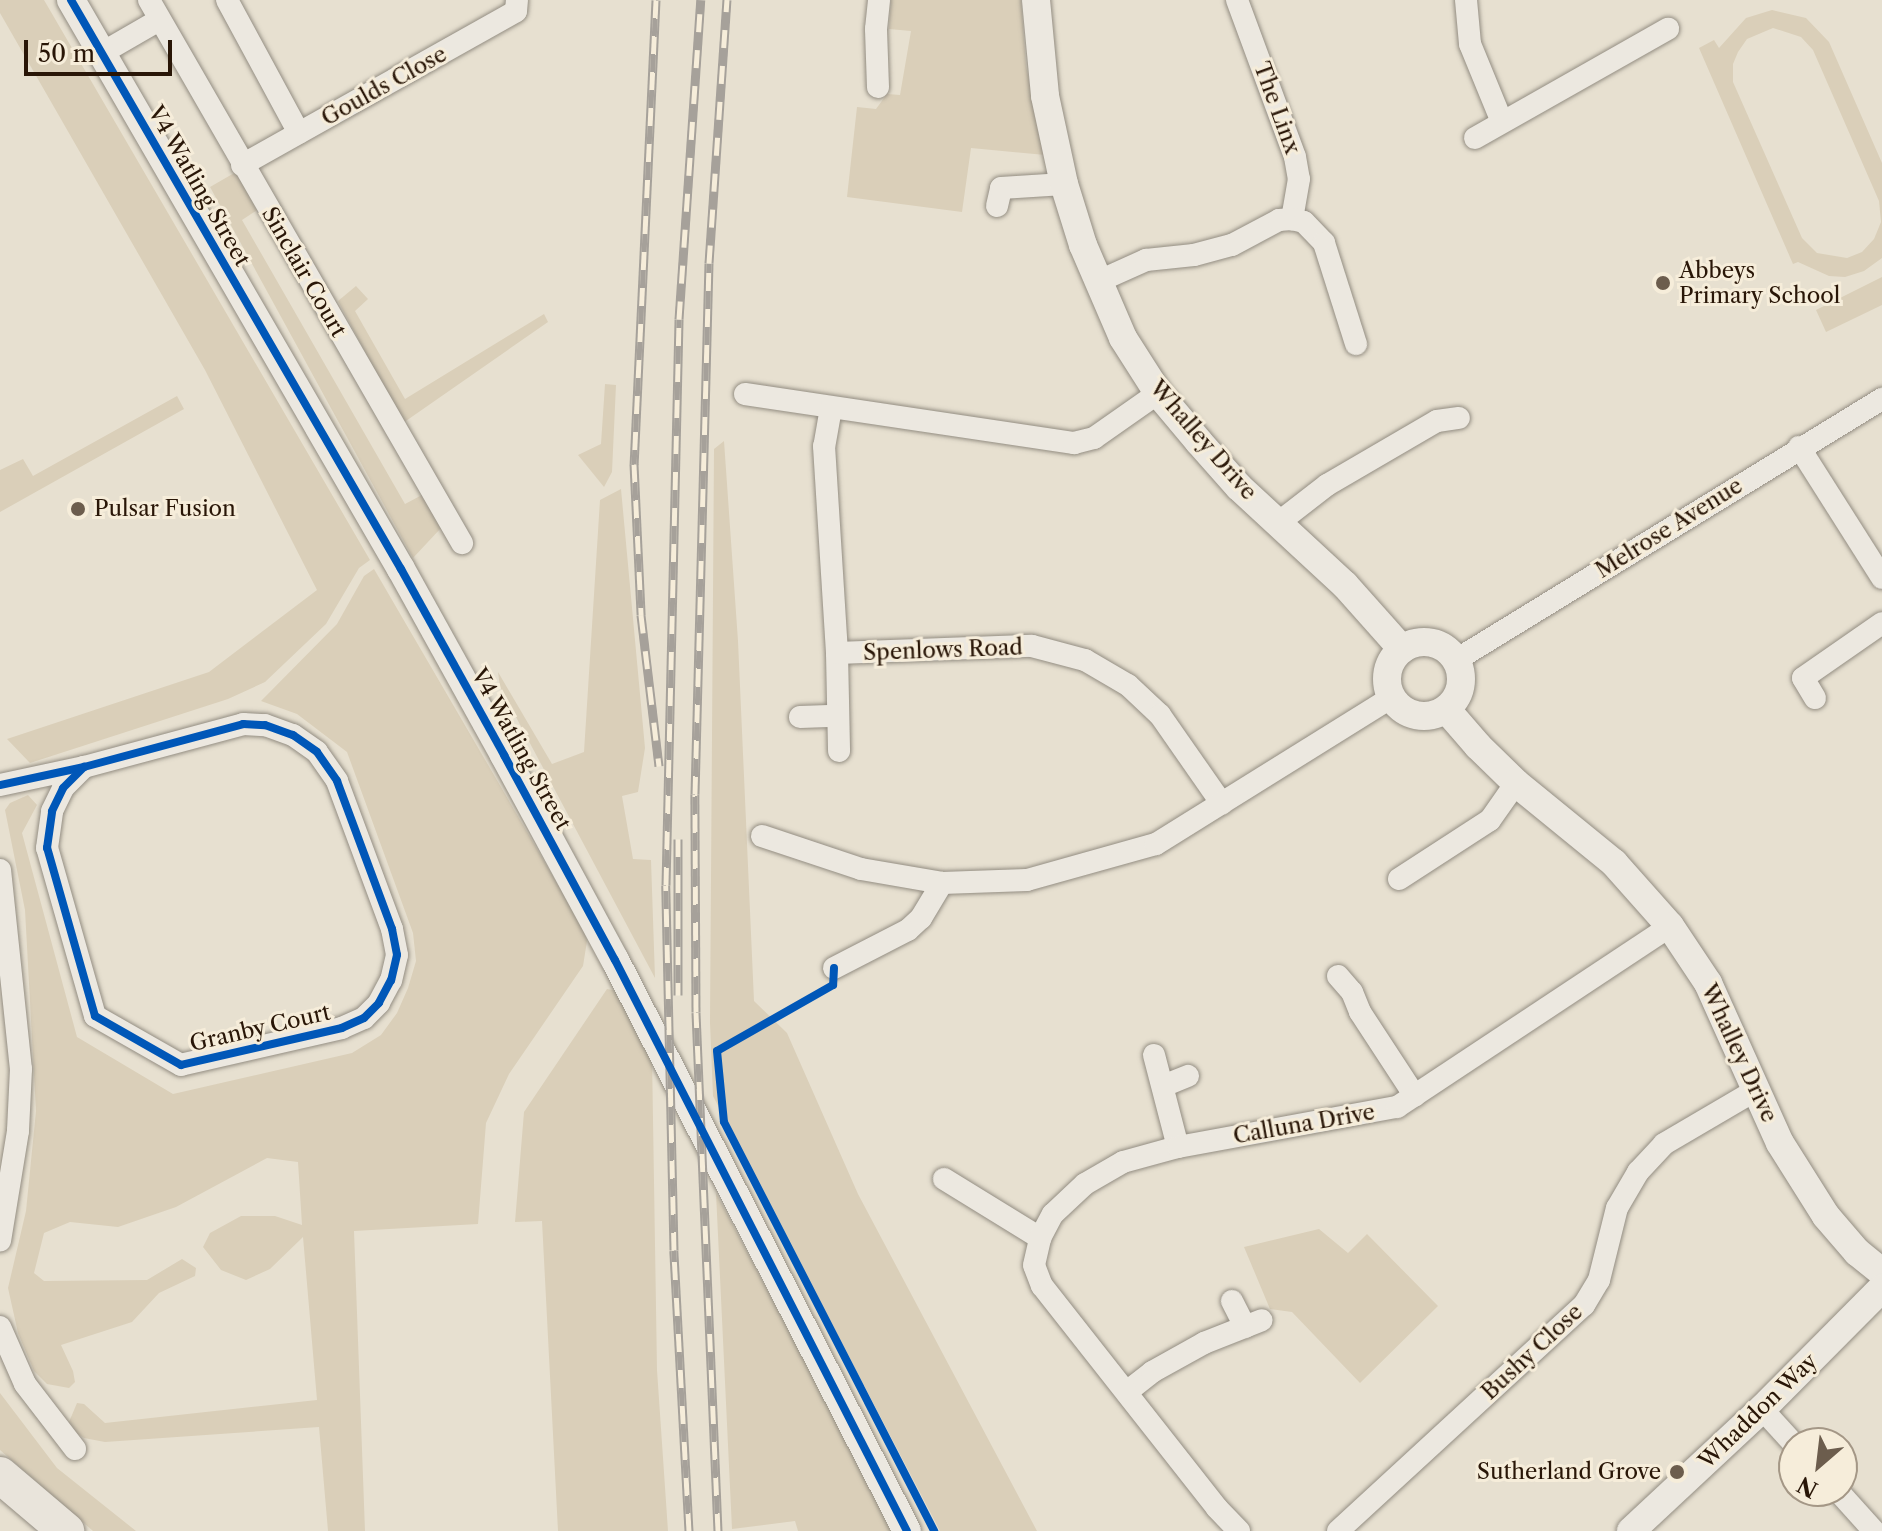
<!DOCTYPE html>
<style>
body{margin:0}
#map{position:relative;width:1882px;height:1531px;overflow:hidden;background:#e7e0d0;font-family:"Libre Caslon Text",serif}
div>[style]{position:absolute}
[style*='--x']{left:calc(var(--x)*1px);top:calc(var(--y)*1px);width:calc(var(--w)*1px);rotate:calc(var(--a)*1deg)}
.green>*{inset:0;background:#dacfb9}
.roads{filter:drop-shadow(0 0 2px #938d82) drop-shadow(0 0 2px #938d82)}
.minor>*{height:22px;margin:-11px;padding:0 11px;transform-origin:11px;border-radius:11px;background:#ece8e0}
.tertiary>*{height:28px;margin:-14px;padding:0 14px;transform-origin:14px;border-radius:14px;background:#ece8e0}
.tertiary>.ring{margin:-14px;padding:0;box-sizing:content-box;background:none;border:28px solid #ece8e0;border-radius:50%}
.trunk>*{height:36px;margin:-18px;padding:0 18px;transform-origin:18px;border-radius:18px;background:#e9e4db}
.rail>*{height:9px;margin-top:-4.5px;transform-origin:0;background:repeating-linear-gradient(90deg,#f6edda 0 18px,#a6a19a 0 36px);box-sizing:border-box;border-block:2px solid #a6a19a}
.cycleway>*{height:8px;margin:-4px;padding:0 4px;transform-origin:4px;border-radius:4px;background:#0057b8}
.dots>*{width:22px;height:22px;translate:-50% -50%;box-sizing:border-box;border:4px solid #f6edda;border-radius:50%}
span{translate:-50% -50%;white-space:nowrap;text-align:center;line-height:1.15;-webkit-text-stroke:6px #f6edda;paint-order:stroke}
.street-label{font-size:22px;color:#291607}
.poi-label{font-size:22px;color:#291607}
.left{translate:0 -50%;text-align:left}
.right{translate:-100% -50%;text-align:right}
.north{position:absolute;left:1778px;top:1427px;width:80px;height:80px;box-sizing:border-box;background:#f6edda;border:2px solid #a49786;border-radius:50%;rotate:208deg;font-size:22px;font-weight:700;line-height:32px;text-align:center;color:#291607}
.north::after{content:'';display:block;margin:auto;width:28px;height:36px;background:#6c5d4d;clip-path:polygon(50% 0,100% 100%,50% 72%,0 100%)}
.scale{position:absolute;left:24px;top:40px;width:148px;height:36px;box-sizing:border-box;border:4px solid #291607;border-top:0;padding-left:10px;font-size:24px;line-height:28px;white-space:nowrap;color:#291607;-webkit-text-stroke:6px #f6edda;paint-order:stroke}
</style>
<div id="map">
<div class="green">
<i style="clip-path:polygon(0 0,44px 0,370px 560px,359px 568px,326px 624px,265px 682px,228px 699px,30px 763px,7px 739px,209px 672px,317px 590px,205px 370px,0 13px)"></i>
<i style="clip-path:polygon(891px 0,1021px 0,1026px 66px,1045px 155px,971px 148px,962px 212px,847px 197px,857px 107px,876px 109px,887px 94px,900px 95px,911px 31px,889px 29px)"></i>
<i style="clip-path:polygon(evenodd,1772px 10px,1806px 18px,1829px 42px,1882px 163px,1882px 258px,1864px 271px,1845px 277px,1829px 276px,1798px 262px,1793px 264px,1699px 48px,1714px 40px,1719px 48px,1746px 18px,1772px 10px,1773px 28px,1801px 37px,1813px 50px,1879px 201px,1881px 222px,1874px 239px,1862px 252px,1847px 258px,1817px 253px,1802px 238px,1733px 82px,1733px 64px,1738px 52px,1747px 39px,1773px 28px)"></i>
<i style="clip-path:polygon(236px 172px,257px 210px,242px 220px,405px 504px,422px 495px,441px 528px,413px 558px,210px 187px)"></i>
<i style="clip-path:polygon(1882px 277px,1882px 305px,1826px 332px,1816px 310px)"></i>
<i style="clip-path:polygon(356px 286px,368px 299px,355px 311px,405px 399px,544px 314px,548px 322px,403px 423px,338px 301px)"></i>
<i style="clip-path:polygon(605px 384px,616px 385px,612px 472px,604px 487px,578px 455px,601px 444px)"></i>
<i style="clip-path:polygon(177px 396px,184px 409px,0 512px,0 470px,23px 459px,33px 476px)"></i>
<i style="clip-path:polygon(724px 441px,738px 641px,754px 1001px,787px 1033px,858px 1194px,1037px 1531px,940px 1531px,713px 1096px,710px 1023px,714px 449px)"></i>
<i style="clip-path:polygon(621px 489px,645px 748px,638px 792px,622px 796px,633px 859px,651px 860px,655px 978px,500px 687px,498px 672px,552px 764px,584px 752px,600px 500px)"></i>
<i style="clip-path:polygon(374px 569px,583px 928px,587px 941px,583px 966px,509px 1074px,486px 1123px,478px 1224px,354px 1231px,365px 1531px,328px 1531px,319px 1427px,105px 1442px,84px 1438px,73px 1431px,69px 1422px,77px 1403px,84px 1404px,105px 1423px,317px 1400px,303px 1237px,270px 1269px,246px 1280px,221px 1270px,203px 1247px,210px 1233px,241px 1216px,275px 1216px,302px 1225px,298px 1162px,267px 1158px,176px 1207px,118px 1227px,70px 1222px,44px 1233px,34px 1273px,44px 1281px,147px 1280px,182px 1259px,196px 1268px,195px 1276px,159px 1293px,132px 1322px,61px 1345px,73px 1371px,75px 1382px,69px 1388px,47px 1384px,34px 1371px,18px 1333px,8px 1288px,26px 1211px,36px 1111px,25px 910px,5px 810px,10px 803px,28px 795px,37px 805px,22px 833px,77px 1037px,173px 1094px,352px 1053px,381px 1035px,397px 1013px,408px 988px,416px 961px,413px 933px,347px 752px,297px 714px,261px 701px,337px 624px,364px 576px)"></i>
<i style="clip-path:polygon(607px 989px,618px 991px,652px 1056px,657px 1370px,668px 1531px,558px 1531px,542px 1221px,515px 1222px,524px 1112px)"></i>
<i style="clip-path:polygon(716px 1193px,894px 1531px,798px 1531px,795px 1521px,732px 1529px)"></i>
<i style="clip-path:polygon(1319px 1229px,1348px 1253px,1367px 1234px,1438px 1306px,1360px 1383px,1292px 1312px,1270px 1309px,1244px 1247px)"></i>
<i style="clip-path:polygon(0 1393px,57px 1468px,136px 1531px,93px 1531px,0 1450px)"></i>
</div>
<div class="roads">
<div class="minor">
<i style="--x:149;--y:0;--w:627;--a:60.04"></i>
<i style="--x:227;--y:0;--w:151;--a:61.6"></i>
<i style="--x:1237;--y:0;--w:167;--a:69.7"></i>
<i style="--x:1295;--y:157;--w:22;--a:80"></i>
<i style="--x:1299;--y:179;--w:41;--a:99.9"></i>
<i style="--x:1466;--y:0;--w:44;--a:84.8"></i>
<i style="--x:1470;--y:44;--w:84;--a:67.7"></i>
<i style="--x:102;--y:53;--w:66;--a:-30.1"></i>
<i style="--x:878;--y:87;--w:58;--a:-92"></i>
<i style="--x:876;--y:29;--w:29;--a:-84"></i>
<i style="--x:1475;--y:138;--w:222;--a:-29.5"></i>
<i style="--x:242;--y:165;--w:314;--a:-29.3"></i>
<i style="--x:516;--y:11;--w:11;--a:-85"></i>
<i style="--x:997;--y:206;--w:18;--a:-77"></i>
<i style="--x:1001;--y:188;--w:63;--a:-3.6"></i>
<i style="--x:1097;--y:282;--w:54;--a:-24.2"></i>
<i style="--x:1146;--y:260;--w:48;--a:-5.9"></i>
<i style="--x:1194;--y:255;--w:39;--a:-15"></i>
<i style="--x:1232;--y:245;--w:53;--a:-28"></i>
<i style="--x:1279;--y:220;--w:13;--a:-4"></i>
<i style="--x:1292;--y:219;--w:12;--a:14"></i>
<i style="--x:1304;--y:222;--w:29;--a:46"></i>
<i style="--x:1324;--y:243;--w:106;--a:72.4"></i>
<i style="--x:745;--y:394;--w:333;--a:8.5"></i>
<i style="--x:1074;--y:443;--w:21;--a:-14"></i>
<i style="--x:1094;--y:438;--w:78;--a:-35.1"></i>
<i style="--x:831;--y:408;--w:39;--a:100"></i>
<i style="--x:824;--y:446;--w:207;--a:86.4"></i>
<i style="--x:837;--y:653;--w:98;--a:88.8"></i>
<i style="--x:1799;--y:447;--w:155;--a:57.6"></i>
<i style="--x:1278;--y:523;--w:62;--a:-37.8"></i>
<i style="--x:1327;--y:485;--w:127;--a:-30.2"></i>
<i style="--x:1437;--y:421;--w:22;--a:-8"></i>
<i style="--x:837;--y:653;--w:195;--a:-2.1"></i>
<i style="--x:1032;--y:646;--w:55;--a:14.8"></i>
<i style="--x:1085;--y:660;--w:50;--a:30.2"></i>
<i style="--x:1128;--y:685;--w:44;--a:43.2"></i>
<i style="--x:1160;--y:715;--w:108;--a:55.1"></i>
<i style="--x:1456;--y:660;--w:500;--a:-31.5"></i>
<i style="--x:1815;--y:698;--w:23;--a:-121"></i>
<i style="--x:1803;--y:678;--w:96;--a:-34.8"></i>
<i style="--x:800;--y:717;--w:36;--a:-2"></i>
<i style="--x:0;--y:785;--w:86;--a:-12.1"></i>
<i style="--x:84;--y:767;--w:165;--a:-15.1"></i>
<i style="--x:243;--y:724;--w:22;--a:3"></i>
<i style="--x:265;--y:725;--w:30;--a:20"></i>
<i style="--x:293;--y:735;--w:29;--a:35"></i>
<i style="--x:317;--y:752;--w:35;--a:55"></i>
<i style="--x:337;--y:781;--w:158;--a:69.6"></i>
<i style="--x:392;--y:929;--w:26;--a:79"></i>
<i style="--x:397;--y:955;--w:26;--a:103"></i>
<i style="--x:391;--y:980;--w:26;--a:118"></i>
<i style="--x:379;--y:1003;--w:21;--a:135"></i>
<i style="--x:364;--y:1018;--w:24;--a:156"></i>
<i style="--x:342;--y:1028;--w:165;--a:167.1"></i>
<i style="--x:181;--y:1065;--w:99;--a:-150.3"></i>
<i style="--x:95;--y:1016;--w:175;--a:-105.9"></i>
<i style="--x:47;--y:848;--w:37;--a:-82"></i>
<i style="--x:52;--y:811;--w:25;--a:-64"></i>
<i style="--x:63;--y:788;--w:30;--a:-45"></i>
<i style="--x:762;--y:836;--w:104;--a:18.4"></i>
<i style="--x:861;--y:869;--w:82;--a:9.8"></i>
<i style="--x:942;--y:883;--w:85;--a:-2"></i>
<i style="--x:1027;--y:880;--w:134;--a:-15.6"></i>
<i style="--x:1156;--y:844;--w:278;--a:-31.9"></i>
<i style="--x:0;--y:870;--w:200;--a:84"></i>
<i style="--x:21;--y:1069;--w:62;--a:92.8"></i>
<i style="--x:18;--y:1131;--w:111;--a:99.3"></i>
<i style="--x:1399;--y:879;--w:108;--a:-33"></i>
<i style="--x:1490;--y:820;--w:45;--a:-54.9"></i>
<i style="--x:834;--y:968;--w:83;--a:-27.2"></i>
<i style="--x:908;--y:930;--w:18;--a:-43"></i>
<i style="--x:921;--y:918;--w:41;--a:-59"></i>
<i style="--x:1338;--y:976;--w:21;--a:49"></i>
<i style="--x:1352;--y:992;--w:22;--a:68"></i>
<i style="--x:1360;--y:1012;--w:100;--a:56.8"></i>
<i style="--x:1154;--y:1055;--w:95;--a:75.4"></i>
<i style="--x:1163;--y:1086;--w:27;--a:-22"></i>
<i style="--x:944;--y:1179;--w:113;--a:31.6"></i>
<i style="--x:1232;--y:1301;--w:29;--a:63"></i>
<i style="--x:0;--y:1327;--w:62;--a:66.3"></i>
<i style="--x:25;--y:1384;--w:82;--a:52.4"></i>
<i style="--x:1128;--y:1391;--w:31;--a:-38"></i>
<i style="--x:1152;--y:1372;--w:60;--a:-29.1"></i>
<i style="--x:1204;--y:1343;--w:62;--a:-21.6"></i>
<i style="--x:1762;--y:1409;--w:47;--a:47.6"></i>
<i style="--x:1838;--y:1491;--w:54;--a:48"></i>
<i style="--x:1239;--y:1531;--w:32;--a:-134"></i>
<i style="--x:1217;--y:1508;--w:283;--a:-128.2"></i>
<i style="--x:1042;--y:1286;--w:22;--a:-111"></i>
<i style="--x:1034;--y:1265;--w:28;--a:-77"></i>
<i style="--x:1040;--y:1238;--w:27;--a:-62"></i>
<i style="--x:1053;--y:1214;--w:44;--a:-43.2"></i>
<i style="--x:1085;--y:1184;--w:44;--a:-30.1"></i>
<i style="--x:1123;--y:1162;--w:57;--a:-15.3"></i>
<i style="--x:1178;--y:1147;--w:223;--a:-10.4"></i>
<i style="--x:1397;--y:1107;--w:328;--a:-33.5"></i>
<i style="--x:1338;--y:1531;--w:334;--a:-42.6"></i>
<i style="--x:1584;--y:1305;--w:29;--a:-59"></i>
<i style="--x:1599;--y:1280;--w:74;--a:-76"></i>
<i style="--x:1617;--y:1208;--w:42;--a:-59.7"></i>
<i style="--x:1638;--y:1172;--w:38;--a:-47"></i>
<i style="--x:1664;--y:1144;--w:107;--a:-30.4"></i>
</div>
<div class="tertiary">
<i style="--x:71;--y:0;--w:658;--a:59.89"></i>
<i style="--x:401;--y:569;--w:213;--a:61"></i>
<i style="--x:504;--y:755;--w:233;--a:61.6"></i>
<i style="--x:615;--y:960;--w:641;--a:62.92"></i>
<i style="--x:1036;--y:0;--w:96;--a:84.6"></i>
<i style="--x:1045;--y:96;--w:90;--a:77.8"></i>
<i style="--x:1064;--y:184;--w:64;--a:72.7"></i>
<i style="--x:1083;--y:245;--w:101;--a:66.7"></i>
<i style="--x:1123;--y:338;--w:65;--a:57.5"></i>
<i style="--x:1158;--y:393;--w:64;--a:50.1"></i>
<i style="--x:1199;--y:442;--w:60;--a:48.4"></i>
<i style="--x:1239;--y:487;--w:144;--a:42.8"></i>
<i style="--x:1345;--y:585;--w:86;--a:48.3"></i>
<i class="ring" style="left:1387px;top:642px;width:46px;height:46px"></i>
<i style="--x:1446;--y:709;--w:49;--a:49.1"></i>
<i style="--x:1478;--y:746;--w:53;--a:44.2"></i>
<i style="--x:1516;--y:783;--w:127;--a:39.2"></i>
<i style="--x:1614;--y:863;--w:84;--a:48.4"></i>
<i style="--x:1670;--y:926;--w:69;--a:56.3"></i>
<i style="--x:1708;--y:983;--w:175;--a:65.8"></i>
<i style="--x:1780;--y:1143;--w:86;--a:57.8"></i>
<i style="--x:1826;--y:1216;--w:48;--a:49.3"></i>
<i style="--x:1857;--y:1252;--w:32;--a:39"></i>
<i style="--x:1631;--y:1531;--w:179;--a:-43"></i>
<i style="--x:1762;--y:1409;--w:170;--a:-45.2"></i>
</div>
<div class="trunk">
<i style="--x:0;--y:1475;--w:87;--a:40.3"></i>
</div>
</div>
<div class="rail">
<i style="--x:656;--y:0;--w:465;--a:92.7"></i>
<i style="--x:634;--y:464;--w:151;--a:87.3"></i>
<i style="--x:641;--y:615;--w:152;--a:83.2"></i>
<i style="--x:678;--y:839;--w:156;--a:90"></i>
<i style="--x:689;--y:1531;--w:281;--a:-93.1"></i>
<i style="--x:674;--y:1250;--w:365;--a:-91.3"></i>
<i style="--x:666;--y:885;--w:566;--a:-88.68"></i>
<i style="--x:679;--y:319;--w:320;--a:-86.1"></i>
<i style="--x:718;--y:1531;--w:519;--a:-92.43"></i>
<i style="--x:696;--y:1012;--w:218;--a:-90.3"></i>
<i style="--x:695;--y:794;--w:531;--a:-88.49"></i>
<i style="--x:709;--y:263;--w:264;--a:-86.1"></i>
</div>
<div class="cycleway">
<i style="--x:71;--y:0;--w:658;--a:59.89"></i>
<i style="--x:401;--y:569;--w:213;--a:61"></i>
<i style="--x:504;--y:755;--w:233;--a:61.6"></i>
<i style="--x:615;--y:960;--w:641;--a:62.92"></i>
<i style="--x:0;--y:785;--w:86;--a:-12.1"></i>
<i style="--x:84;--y:767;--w:165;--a:-15.1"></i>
<i style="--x:243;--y:724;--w:22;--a:3"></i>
<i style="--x:265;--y:725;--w:30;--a:20"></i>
<i style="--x:293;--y:735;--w:29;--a:35"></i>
<i style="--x:317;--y:752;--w:35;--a:55"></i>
<i style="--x:337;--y:781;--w:158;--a:69.6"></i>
<i style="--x:392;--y:929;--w:26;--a:79"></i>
<i style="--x:397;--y:955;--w:26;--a:103"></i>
<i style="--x:391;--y:980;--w:26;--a:118"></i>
<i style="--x:379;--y:1003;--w:21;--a:135"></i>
<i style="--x:364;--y:1018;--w:24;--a:156"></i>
<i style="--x:342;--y:1028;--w:165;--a:167.1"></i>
<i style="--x:181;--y:1065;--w:99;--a:-150.3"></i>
<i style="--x:95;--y:1016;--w:175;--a:-105.9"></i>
<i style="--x:47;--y:848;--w:37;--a:-82"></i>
<i style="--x:52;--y:811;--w:25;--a:-64"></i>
<i style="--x:63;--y:788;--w:30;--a:-45"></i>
<i style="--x:834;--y:968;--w:17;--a:93"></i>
<i style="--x:833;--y:985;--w:133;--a:150.4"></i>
<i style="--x:717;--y:1051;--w:71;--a:84.4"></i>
<i style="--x:724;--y:1122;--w:460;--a:62.8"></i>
</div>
<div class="dots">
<i style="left:1663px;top:283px;background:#6c5d4d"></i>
<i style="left:78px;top:509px;background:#6c5d4d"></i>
<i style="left:1677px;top:1472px;background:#6c5d4d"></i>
</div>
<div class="street-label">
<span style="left:384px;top:86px;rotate:-29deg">Goulds Close</span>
<span style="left:1277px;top:108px;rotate:70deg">The Linx</span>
<span style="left:199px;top:186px;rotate:60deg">V4 Watling Street</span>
<span style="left:304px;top:272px;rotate:60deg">Sinclair Court</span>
<span style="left:1203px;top:440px;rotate:49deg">Whalley Drive</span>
<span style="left:1669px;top:528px;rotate:-32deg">Melrose Avenue</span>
<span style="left:943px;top:650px;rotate:-2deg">Spenlows Road</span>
<span style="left:521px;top:749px;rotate:61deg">V4 Watling Street</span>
<span style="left:260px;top:1028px;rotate:-13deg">Granby Court</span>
<span style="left:1739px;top:1053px;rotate:65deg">Whalley Drive</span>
<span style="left:1304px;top:1124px;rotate:-10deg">Calluna Drive</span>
<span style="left:1532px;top:1352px;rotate:-43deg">Bushy Close</span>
<span style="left:1758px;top:1411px;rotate:-44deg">Whaddon Way</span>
</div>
<div class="poi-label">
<span class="left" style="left:1679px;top:283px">Abbeys<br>Primary School</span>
<span class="left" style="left:94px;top:509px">Pulsar Fusion</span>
<span class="right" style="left:1661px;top:1472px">Sutherland Grove</span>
</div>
<div class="north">N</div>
<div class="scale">50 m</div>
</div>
